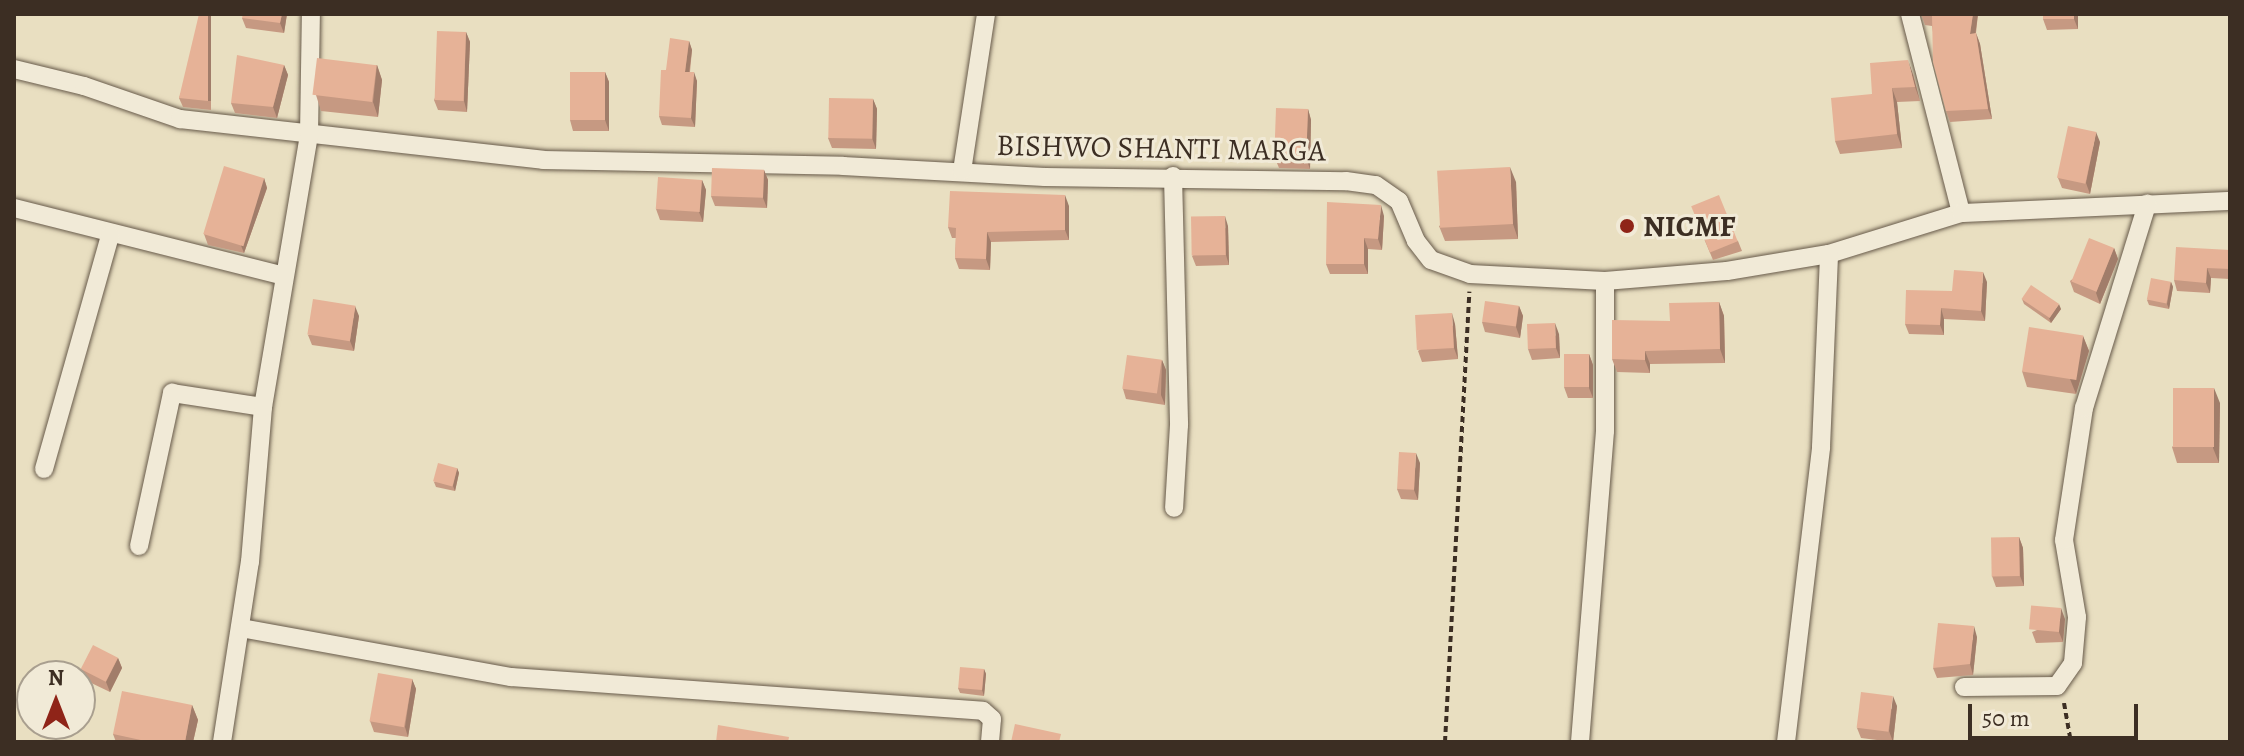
<!DOCTYPE html>
<style>
body{margin:0}
#map{position:relative;width:2244px;height:756px;overflow:hidden;background:#e9dfc1;font-family:Alegreya,serif}
div>[style]{position:absolute}
[style*='--x']{left:calc(var(--x)*1px);top:calc(var(--y)*1px);width:calc(var(--w)*1px);rotate:calc(var(--a)*1deg)}
.path>*{height:4px;margin-top:-2px;transform-origin:0;background:repeating-linear-gradient(90deg,#3c2e23 0 6px,transparent 0 10px)}
.roads{filter:drop-shadow(0 0 2px #675a4a) drop-shadow(0 0 2px #675a4a)}
.street>*{height:18px;margin:-9px;padding:0 9px;transform-origin:9px;border-radius:9px;background:#f1ead7}
.wall>*{inset:0;background:#c69982}
.shaded-wall>*{inset:0;background:#a17d6a;transform-origin:0 0}
.building>*{inset:0;background:#e6b297;transform-origin:0 0}
.dots>*{width:22px;height:22px;translate:-50% -50%;box-sizing:border-box;border:4px solid #f1ead7;border-radius:50%}
span{translate:-50% -50%;white-space:nowrap;text-align:center;line-height:1.15;-webkit-text-stroke:6px #f1ead7;paint-order:stroke}
.street-label{font-size:30px;color:#3c2e23}
.poi-label{font-size:30px;color:#3c2e23;font-weight:700}
.left{translate:0 -50%;text-align:left}
.frame{position:absolute;inset:0;border:16px solid #3c2e23;pointer-events:none}
.north{position:absolute;left:16px;top:660px;width:80px;height:80px;box-sizing:border-box;background:#f1ead7;border:2px solid #a99f8f;border-radius:50%;rotate:0deg;font-size:22px;font-weight:700;line-height:32px;text-align:center;color:#3c2e23}
.north::after{content:'';display:block;margin:auto;width:28px;height:36px;background:#8f2418;clip-path:polygon(50% 0,100% 100%,50% 72%,0 100%)}
.scale{position:absolute;left:1968px;top:704px;width:170px;height:36px;box-sizing:border-box;border:4px solid #3c2e23;border-top:0;padding-left:10px;font-size:24px;line-height:28px;white-space:nowrap;color:#3c2e23;-webkit-text-stroke:6px #f1ead7;paint-order:stroke}
</style>
<div id="map">
<div class="path">
<i style="--x:2064;--y:703;--w:40;--a:80"></i>
<i style="--x:1445;--y:742;--w:451;--a:-86.9"></i>
</div>
<div class="roads">
<div class="street">
<i style="--x:1910;--y:14;--w:205;--a:75.6"></i>
<i style="--x:14;--y:69;--w:72;--a:13.7"></i>
<i style="--x:84;--y:86;--w:102;--a:19"></i>
<i style="--x:180;--y:119;--w:365;--a:6.4"></i>
<i style="--x:543;--y:160;--w:300;--a:1.1"></i>
<i style="--x:843;--y:166;--w:202;--a:3.1"></i>
<i style="--x:1045;--y:177;--w:301;--a:0.8"></i>
<i style="--x:1346;--y:181;--w:30;--a:8"></i>
<i style="--x:1376;--y:185;--w:28;--a:35"></i>
<i style="--x:1399;--y:201;--w:43;--a:67"></i>
<i style="--x:1416;--y:241;--w:24;--a:52"></i>
<i style="--x:1431;--y:260;--w:41;--a:19.7"></i>
<i style="--x:1470;--y:274;--w:135;--a:3"></i>
<i style="--x:1605;--y:281;--w:122;--a:-4.7"></i>
<i style="--x:1727;--y:271;--w:103;--a:-9.5"></i>
<i style="--x:1829;--y:254;--w:138;--a:-17.3"></i>
<i style="--x:1961;--y:213;--w:269;--a:-2.6"></i>
<i style="--x:962;--y:171;--w:159;--a:-81.3"></i>
<i style="--x:1173;--y:176;--w:249;--a:88.6"></i>
<i style="--x:1179;--y:425;--w:83;--a:93.4"></i>
<i style="--x:14;--y:208;--w:278;--a:14.1"></i>
<i style="--x:44;--y:469;--w:243;--a:-74.2"></i>
<i style="--x:139;--y:546;--w:157;--a:-77.8"></i>
<i style="--x:172;--y:393;--w:92;--a:8.7"></i>
<i style="--x:241;--y:628;--w:274;--a:10.3"></i>
<i style="--x:511;--y:677;--w:473;--a:4.1"></i>
<i style="--x:983;--y:711;--w:12;--a:42"></i>
<i style="--x:992;--y:719;--w:23;--a:95"></i>
<i style="--x:1964;--y:687;--w:93;--a:-0.6"></i>
<i style="--x:2057;--y:686;--w:28;--a:-55"></i>
<i style="--x:2073;--y:663;--w:46;--a:-85"></i>
<i style="--x:2077;--y:617;--w:78;--a:-99.6"></i>
<i style="--x:2064;--y:540;--w:134;--a:-81.4"></i>
<i style="--x:2084;--y:408;--w:214;--a:-72.8"></i>
<i style="--x:222;--y:742;--w:182;--a:-81.2"></i>
<i style="--x:250;--y:562;--w:156;--a:-85.2"></i>
<i style="--x:263;--y:407;--w:276;--a:-80.4"></i>
<i style="--x:309;--y:135;--w:121;--a:-89.1"></i>
<i style="--x:1580;--y:742;--w:312;--a:-85.4"></i>
<i style="--x:1605;--y:431;--w:150;--a:-90"></i>
<i style="--x:1786;--y:742;--w:297;--a:-83.2"></i>
<i style="--x:1821;--y:447;--w:193;--a:-87.6"></i>
</div>
</div>
<div class="wall">
<i style="clip-path:polygon(211px 14px,211px 110px,183px 107px,179px 98px)"></i>
<i style="clip-path:polygon(287px 14px,284px 33px,246px 28px,242px 18px)"></i>
<i style="clip-path:polygon(1921px 14px,1978px 14px,1976px 33px,1980px 44px,1992px 119px,1950px 122px,1946px 111px,1932px 26px,1925px 25px)"></i>
<i style="clip-path:polygon(2043px 14px,2078px 14px,2078px 29px,2047px 30px,2043px 19px)"></i>
<i style="clip-path:polygon(466px 32px,470px 42px,467px 112px,438px 110px,434px 100px)"></i>
<i style="clip-path:polygon(689px 41px,692px 50px,690px 72px,697px 81px,695px 127px,662px 125px,659px 116px,666px 70px)"></i>
<i style="clip-path:polygon(284px 65px,288px 75px,277px 118px,235px 113px,231px 103px)"></i>
<i style="clip-path:polygon(377px 65px,382px 80px,378px 117px,321px 111px,316px 95px)"></i>
<i style="clip-path:polygon(605px 72px,609px 82px,609px 131px,573px 131px,570px 120px)"></i>
<i style="clip-path:polygon(1913px 74px,1920px 101px,1897px 102px,1902px 148px,1840px 154px,1835px 141px,1872px 94px)"></i>
<i style="clip-path:polygon(873px 99px,877px 109px,876px 149px,832px 148px,828px 138px)"></i>
<i style="clip-path:polygon(1308px 109px,1311px 120px,1310px 169px,1279px 168px,1275px 158px)"></i>
<i style="clip-path:polygon(2100px 142px,2090px 194px,2062px 188px,2058px 178px)"></i>
<i style="clip-path:polygon(764px 170px,768px 180px,767px 208px,715px 206px,711px 196px)"></i>
<i style="clip-path:polygon(264px 178px,267px 188px,244px 253px,208px 245px,204px 234px)"></i>
<i style="clip-path:polygon(702px 180px,706px 190px,703px 222px,660px 220px,656px 209px)"></i>
<i style="clip-path:polygon(1516px 182px,1518px 239px,1445px 241px,1439px 226px)"></i>
<i style="clip-path:polygon(1069px 206px,1069px 240px,991px 242px,990px 270px,959px 269px,955px 258px,956px 238px,952px 238px,948px 227px)"></i>
<i style="clip-path:polygon(1384px 216px,1382px 250px,1368px 249px,1368px 274px,1330px 274px,1326px 264px)"></i>
<i style="clip-path:polygon(1695px 217px,1738px 241px,1742px 251px,1713px 260px)"></i>
<i style="clip-path:polygon(1228px 226px,1229px 265px,1196px 266px,1192px 256px)"></i>
<i style="clip-path:polygon(2230px 247px,2230px 279px,2211px 278px,2210px 293px,2177px 291px,2174px 280px,2230px 250px)"></i>
<i style="clip-path:polygon(2114px 248px,2118px 259px,2100px 304px,2074px 292px,2070px 281px)"></i>
<i style="clip-path:polygon(1987px 282px,1985px 321px,1944px 319px,1944px 335px,1909px 334px,1905px 324px,1952px 291px)"></i>
<i style="clip-path:polygon(2171px 282px,2173px 287px,2169px 309px,2149px 305px,2147px 300px)"></i>
<i style="clip-path:polygon(2022px 299px,2061px 309px,2051px 323px,2024px 304px)"></i>
<i style="clip-path:polygon(1719px 302px,1724px 316px,1725px 363px,1650px 364px,1650px 373px,1617px 372px,1612px 359px,1670px 321px)"></i>
<i style="clip-path:polygon(1519px 306px,1523px 316px,1520px 338px,1485px 332px,1482px 322px)"></i>
<i style="clip-path:polygon(359px 316px,354px 351px,312px 345px,308px 335px)"></i>
<i style="clip-path:polygon(1455px 324px,1458px 359px,1422px 362px,1418px 351px)"></i>
<i style="clip-path:polygon(1559px 334px,1560px 358px,1532px 360px,1528px 349px)"></i>
<i style="clip-path:polygon(2083px 336px,2089px 351px,2076px 394px,2027px 387px,2022px 371px)"></i>
<i style="clip-path:polygon(1589px 354px,1593px 365px,1593px 398px,1568px 398px,1564px 387px)"></i>
<i style="clip-path:polygon(1162px 360px,1166px 370px,1165px 405px,1126px 399px,1123px 389px)"></i>
<i style="clip-path:polygon(2220px 403px,2219px 463px,2177px 463px,2172px 447px)"></i>
<i style="clip-path:polygon(1420px 463px,1418px 500px,1401px 499px,1397px 489px)"></i>
<i style="clip-path:polygon(457px 468px,459px 473px,455px 491px,436px 487px,434px 482px)"></i>
<i style="clip-path:polygon(2019px 537px,2023px 548px,2024px 586px,1996px 587px,1992px 576px)"></i>
<i style="clip-path:polygon(2065px 619px,2063px 642px,2036px 643px,2032px 632px)"></i>
<i style="clip-path:polygon(1977px 637px,1973px 675px,1937px 678px,1933px 668px)"></i>
<i style="clip-path:polygon(118px 658px,122px 668px,110px 692px,85px 680px,81px 669px)"></i>
<i style="clip-path:polygon(984px 669px,986px 674px,984px 696px,960px 693px,958px 688px)"></i>
<i style="clip-path:polygon(412px 679px,416px 689px,408px 737px,374px 732px,370px 721px)"></i>
<i style="clip-path:polygon(192px 705px,198px 720px,193px 742px,116px 742px,113px 734px)"></i>
<i style="clip-path:polygon(1897px 706px,1893px 742px,1861px 738px,1857px 728px)"></i>
</div>
<div class="shaded-wall">
<i style="left:208px;top:14px;width:3px;height:87px"></i>
<i style="clip-path:polygon(282px 14px,287px 14px,284px 33px,280px 23px)"></i>
<i style="clip-path:polygon(1973px 14px,1978px 14px,1974px 44px,1970px 34px)"></i>
<i style="clip-path:polygon(2074px 14px,2078px 14px,2078px 29px,2074px 19px)"></i>
<i style="clip-path:polygon(466px 32px,470px 42px,467px 112px,464px 101px)"></i>
<i style="clip-path:polygon(1976px 33px,1980px 44px,1992px 119px,1988px 109px)"></i>
<i style="clip-path:polygon(689px 41px,692px 50px,688px 81px,685px 72px)"></i>
<i style="clip-path:polygon(1908px 60px,1913px 74px,1920px 101px,1915px 87px)"></i>
<i style="clip-path:polygon(284px 65px,288px 75px,277px 118px,273px 107px)"></i>
<i style="clip-path:polygon(377px 65px,382px 80px,378px 117px,373px 102px)"></i>
<i style="clip-path:polygon(605px 72px,609px 82px,609px 131px,605px 120px)"></i>
<i style="clip-path:polygon(694px 72px,697px 81px,695px 127px,691px 118px)"></i>
<i style="clip-path:polygon(1892px 88px,1897px 102px,1902px 148px,1897px 134px)"></i>
<i style="clip-path:polygon(873px 99px,877px 109px,876px 149px,872px 138px)"></i>
<i style="clip-path:polygon(1308px 109px,1311px 120px,1310px 169px,1306px 158px)"></i>
<i style="clip-path:polygon(2096px 132px,2100px 142px,2090px 194px,2086px 183px)"></i>
<i style="clip-path:polygon(1510px 167px,1516px 182px,1518px 239px,1513px 224px)"></i>
<i style="clip-path:polygon(764px 170px,768px 180px,767px 208px,763px 198px)"></i>
<i style="clip-path:polygon(264px 178px,267px 188px,244px 253px,240px 243px)"></i>
<i style="clip-path:polygon(702px 180px,706px 190px,703px 222px,699px 212px)"></i>
<i style="clip-path:polygon(1065px 195px,1069px 206px,1069px 240px,1065px 230px)"></i>
<i style="clip-path:polygon(1381px 205px,1384px 216px,1382px 250px,1378px 239px)"></i>
<i style="clip-path:polygon(1225px 216px,1228px 226px,1229px 265px,1226px 255px)"></i>
<i style="clip-path:polygon(987px 232px,991px 242px,990px 270px,986px 259px)"></i>
<i style="clip-path:polygon(1364px 238px,1368px 249px,1368px 274px,1364px 264px)"></i>
<i style="clip-path:polygon(2114px 248px,2118px 259px,2100px 304px,2096px 293px)"></i>
<i style="clip-path:polygon(2207px 268px,2211px 278px,2210px 293px,2206px 283px)"></i>
<i style="clip-path:polygon(1983px 272px,1987px 282px,1985px 321px,1981px 311px)"></i>
<i style="clip-path:polygon(2171px 282px,2173px 287px,2169px 309px,2167px 304px)"></i>
<i style="clip-path:polygon(1719px 302px,1724px 316px,1725px 363px,1720px 349px)"></i>
<i style="clip-path:polygon(2059px 304px,2061px 309px,2051px 323px,2049px 318px)"></i>
<i style="clip-path:polygon(355px 306px,359px 316px,354px 351px,350px 341px)"></i>
<i style="clip-path:polygon(1519px 306px,1523px 316px,1520px 338px,1516px 327px)"></i>
<i style="clip-path:polygon(1941px 308px,1944px 319px,1944px 335px,1940px 325px)"></i>
<i style="clip-path:polygon(1452px 313px,1455px 324px,1458px 359px,1454px 348px)"></i>
<i style="clip-path:polygon(1555px 323px,1559px 334px,1560px 358px,1556px 348px)"></i>
<i style="clip-path:polygon(2083px 336px,2089px 351px,2076px 394px,2070px 379px)"></i>
<i style="clip-path:polygon(1645px 351px,1650px 364px,1650px 373px,1645px 360px)"></i>
<i style="clip-path:polygon(1589px 354px,1593px 365px,1593px 398px,1589px 388px)"></i>
<i style="clip-path:polygon(1162px 360px,1166px 370px,1165px 405px,1161px 395px)"></i>
<i style="clip-path:polygon(2214px 388px,2220px 403px,2219px 463px,2213px 448px)"></i>
<i style="clip-path:polygon(1416px 453px,1420px 463px,1418px 500px,1414px 490px)"></i>
<i style="clip-path:polygon(457px 468px,459px 473px,455px 491px,453px 486px)"></i>
<i style="clip-path:polygon(2019px 537px,2023px 548px,2024px 586px,2020px 576px)"></i>
<i style="clip-path:polygon(2061px 608px,2065px 619px,2063px 642px,2059px 632px)"></i>
<i style="clip-path:polygon(1974px 626px,1977px 637px,1973px 675px,1970px 664px)"></i>
<i style="clip-path:polygon(118px 658px,122px 668px,110px 692px,106px 682px)"></i>
<i style="clip-path:polygon(984px 669px,986px 674px,984px 696px,982px 690px)"></i>
<i style="clip-path:polygon(412px 679px,416px 689px,408px 737px,405px 727px)"></i>
<i style="clip-path:polygon(1893px 696px,1897px 706px,1893px 742px,1889px 731px)"></i>
<i style="clip-path:polygon(192px 705px,198px 720px,193px 742px,185px 742px)"></i>
</div>
<div class="building">
<i style="clip-path:polygon(199px 14px,208px 14px,208px 101px,179px 98px)"></i>
<i style="clip-path:polygon(243px 14px,282px 14px,280px 23px,242px 18px)"></i>
<i style="clip-path:polygon(1921px 14px,1973px 14px,1970px 34px,1976px 33px,1988px 109px,1946px 111px,1933px 62px,1932px 16px)"></i>
<i style="left:2043px;top:14px;width:31px;height:5px"></i>
<i style="left:437px;top:31px;width:29px;height:69px;rotate:2deg"></i>
<i style="clip-path:polygon(670px 38px,689px 41px,685px 72px,694px 72px,691px 118px,659px 116px,661px 70px,666px 70px)"></i>
<i style="clip-path:polygon(237px 55px,284px 65px,273px 107px,231px 103px)"></i>
<i style="left:317px;top:58px;width:60px;height:37px;rotate:7deg"></i>
<i style="clip-path:polygon(1908px 60px,1915px 87px,1892px 88px,1897px 134px,1835px 141px,1831px 98px,1872px 94px,1870px 63px)"></i>
<i style="left:570px;top:72px;width:35px;height:48px"></i>
<i style="left:829px;top:98px;width:44px;height:40px;rotate:1deg"></i>
<i style="left:1276px;top:108px;width:32px;height:50px;rotate:2deg"></i>
<i style="left:2068px;top:126px;width:29px;height:53px;rotate:12deg"></i>
<i style="left:224px;top:166px;width:42px;height:71px;rotate:17deg"></i>
<i style="left:1510px;top:167px;width:57px;height:73px;rotate:87deg"></i>
<i style="left:712px;top:168px;width:52px;height:28px;rotate:2deg"></i>
<i style="left:658px;top:177px;width:44px;height:32px;rotate:4deg"></i>
<i style="clip-path:polygon(950px 191px,1065px 195px,1065px 230px,987px 232px,986px 259px,955px 258px,956px 228px,948px 227px)"></i>
<i style="left:1719px;top:195px;width:50px;height:30px;rotate:68deg"></i>
<i style="clip-path:polygon(1327px 202px,1381px 205px,1378px 239px,1364px 238px,1364px 264px,1326px 264px)"></i>
<i style="left:1225px;top:216px;width:39px;height:34px;rotate:89deg"></i>
<i style="left:2089px;top:238px;width:27px;height:47px;rotate:22deg"></i>
<i style="clip-path:polygon(2176px 247px,2230px 250px,2230px 247px,2230px 269px,2207px 268px,2206px 283px,2174px 280px)"></i>
<i style="clip-path:polygon(1954px 270px,1983px 272px,1981px 311px,1941px 308px,1940px 325px,1905px 324px,1906px 290px,1952px 291px)"></i>
<i style="left:2151px;top:278px;width:20px;height:22px;rotate:11deg"></i>
<i style="left:2031px;top:285px;width:34px;height:17px;rotate:34deg"></i>
<i style="left:313px;top:299px;width:43px;height:36px;rotate:9deg"></i>
<i style="left:1485px;top:301px;width:34px;height:21px;rotate:8deg"></i>
<i style="clip-path:polygon(1719px 302px,1720px 349px,1645px 351px,1645px 360px,1612px 359px,1612px 320px,1670px 321px,1669px 303px)"></i>
<i style="left:1452px;top:313px;width:35px;height:37px;rotate:87deg"></i>
<i style="left:1555px;top:323px;width:25px;height:28px;rotate:88deg"></i>
<i style="left:2029px;top:327px;width:55px;height:45px;rotate:9deg"></i>
<i style="left:1564px;top:354px;width:25px;height:33px"></i>
<i style="left:1127px;top:355px;width:35px;height:34px;rotate:8deg"></i>
<i style="left:2173px;top:388px;width:41px;height:59px"></i>
<i style="left:1399px;top:452px;width:17px;height:37px;rotate:3deg"></i>
<i style="left:438px;top:463px;width:20px;height:19px;rotate:15deg"></i>
<i style="left:2019px;top:537px;width:39px;height:28px;rotate:89deg"></i>
<i style="left:2061px;top:608px;width:24px;height:30px;rotate:95deg"></i>
<i style="clip-path:polygon(1938px 623px,1974px 626px,1970px 664px,1933px 668px)"></i>
<i style="left:93px;top:645px;width:28px;height:27px;rotate:27deg"></i>
<i style="left:960px;top:667px;width:24px;height:21px;rotate:5deg"></i>
<i style="left:378px;top:673px;width:35px;height:49px;rotate:10deg"></i>
<i style="clip-path:polygon(122px 691px,192px 705px,185px 742px,150px 742px,113px 734px)"></i>
<i style="left:1861px;top:692px;width:32px;height:36px;rotate:7deg"></i>
<i style="clip-path:polygon(1015px 724px,1061px 734px,1059px 742px,1011px 742px)"></i>
<i style="clip-path:polygon(718px 725px,789px 737px,788px 742px,716px 742px)"></i>
</div>
<div class="dots">
<i style="left:1627px;top:226px;background:#8f2418"></i>
</div>
<div class="street-label">
<span style="left:1161px;top:148px;rotate:1deg">BISHWO SHANTI MARGA</span>
</div>
<div class="poi-label">
<span class="left" style="left:1643px;top:226px">NICMF</span>
</div>
<div class="frame"></div>
<div class="north">N</div>
<div class="scale">50 m</div>
</div>
